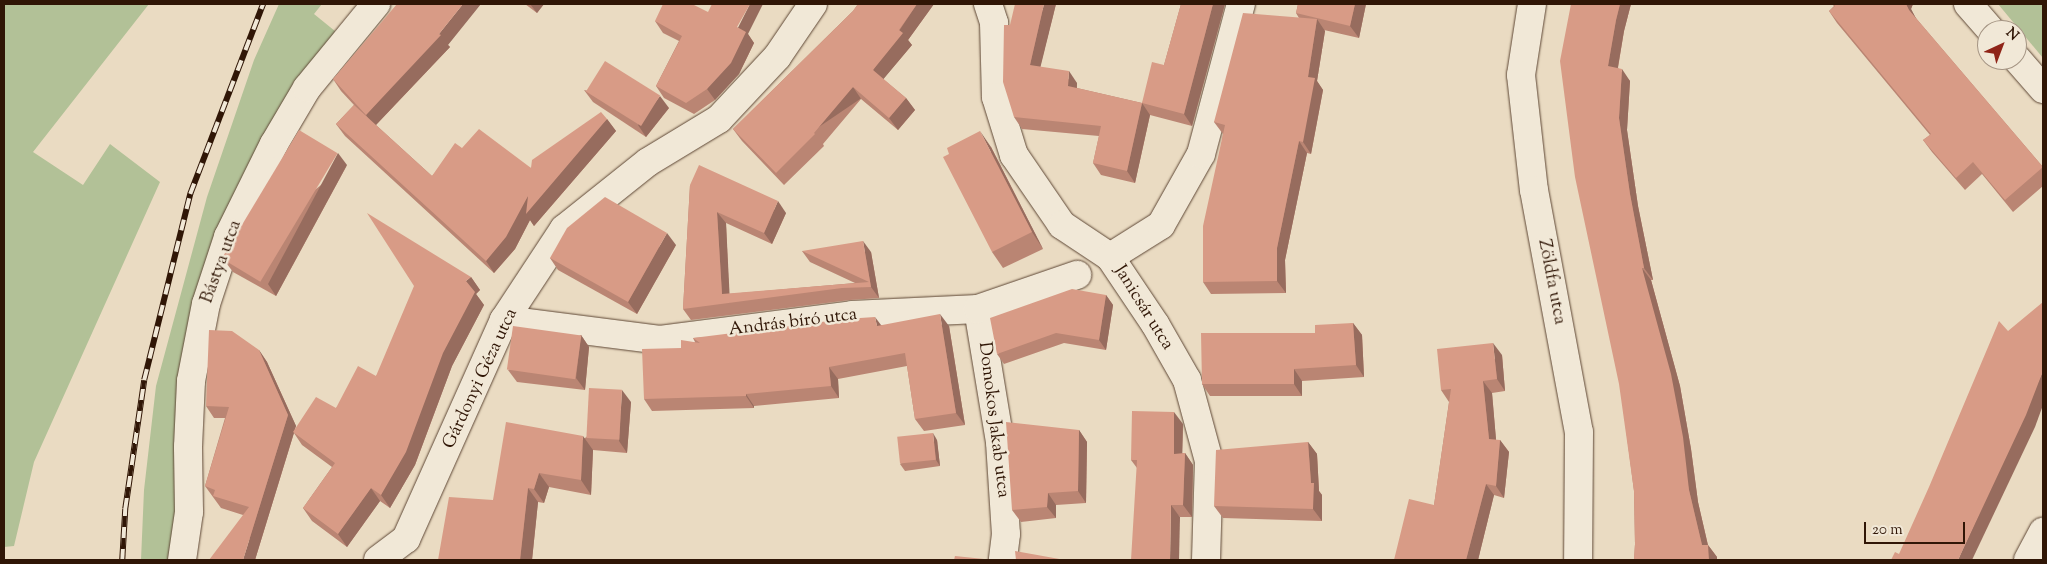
<!DOCTYPE html>
<meta charset="utf-8">
<style>
body{margin:0}
#map{position:relative;width:2047px;height:564px;overflow:hidden;background:#eadbc2;font-family:"Sorts Mill Goudy",serif}
div>[style]{position:absolute}
[style*='--x']{left:calc(var(--x)*1px);top:calc(var(--y)*1px);width:calc(var(--w)*1px);rotate:calc(var(--a)*1deg)}
.green>*{inset:0;background:#b2c197}
.roads{filter:drop-shadow(0 0 1px #5e4735) drop-shadow(0 0 1px #5e4735)}
.minor>*{height:28px;margin:-14px;padding:0 14px;transform-origin:14px;border-radius:14px;background:#f1e8d7}
.rail>*{height:5.5px;margin-top:-2.75px;transform-origin:0;background:repeating-linear-gradient(90deg,#f1e8d7 0 11px,#301606 0 22px);box-sizing:border-box;border-block:1px solid #301606}
.wall>*{inset:0;background:#ba8573}
.shaded-wall>*{inset:0;background:#976c5e;transform-origin:0 0}
.building>*{inset:0;background:#d89b86;transform-origin:0 0}
span{translate:-50% -50%;white-space:nowrap;text-align:center;line-height:1.15;-webkit-text-stroke:5px #f1e8d7;paint-order:stroke}
.street-label{font-size:18px;color:#301606}
.frame{position:absolute;inset:0;border:5px solid #301606;pointer-events:none}
.north{position:absolute;left:1977px;top:20px;width:50px;height:50px;box-sizing:border-box;background:#f1e8d7;border:1px solid #a49483;border-radius:50%;rotate:43deg;font-size:14px;font-weight:700;line-height:20px;text-align:center;color:#301606}
.north::after{content:'';display:block;margin:auto;width:18px;height:22px;background:#8f2418;clip-path:polygon(50% 0,100% 100%,50% 72%,0 100%)}
.scale{position:absolute;left:1864px;top:522px;width:101px;height:22px;box-sizing:border-box;border:2px solid #301606;border-top:0;padding-left:6px;font-size:15px;line-height:18px;white-space:nowrap;color:#301606;-webkit-text-stroke:4px #f1e8d7;paint-order:stroke}
</style>
<div id="map">
<div class="green">
<i style="clip-path:polygon(4px 4px,149px 4px,33px 152px,83px 185px,110px 144px,160px 182px,34px 462px,14px 546px,4px 547px)"></i>
<i style="clip-path:polygon(279px 4px,322px 4px,314px 14px,346px 40px,307px 88px,206px 304px,182px 560px,141px 560px,144px 490px,156px 386px,207px 197px,254px 60px)"></i>
<i style="clip-path:polygon(1998px 4px,2043px 4px,2043px 58px)"></i>
</div>
<div class="roads">
<div class="minor">
<i style="--x:988;--y:4;--w:20;--a:72"></i>
<i style="--x:994;--y:23;--w:74;--a:88.5"></i>
<i style="--x:996;--y:97;--w:61;--a:72.8"></i>
<i style="--x:1014;--y:155;--w:85;--a:55.6"></i>
<i style="--x:1062;--y:225;--w:58;--a:33.7"></i>
<i style="--x:1532;--y:4;--w:72;--a:98.8"></i>
<i style="--x:1521;--y:75;--w:116;--a:83.6"></i>
<i style="--x:1534;--y:190;--w:246;--a:79.5"></i>
<i style="--x:1579;--y:432;--w:128;--a:90.4"></i>
<i style="--x:1968;--y:4;--w:35;--a:49"></i>
<i style="--x:2017;--y:59;--w:40;--a:49"></i>
<i style="--x:978;--y:309;--w:135;--a:80.6"></i>
<i style="--x:1000;--y:442;--w:92;--a:86.3"></i>
<i style="--x:1006;--y:534;--w:26;--a:97"></i>
<i style="--x:504;--y:320;--w:157;--a:7.3"></i>
<i style="--x:660;--y:340;--w:194;--a:-7.4"></i>
<i style="--x:852;--y:315;--w:126;--a:-2.7"></i>
<i style="--x:978;--y:309;--w:105;--a:-19"></i>
<i style="--x:182;--y:560;--w:49;--a:-81.7"></i>
<i style="--x:189;--y:512;--w:65;--a:-90.9"></i>
<i style="--x:188;--y:447;--w:66;--a:-87.4"></i>
<i style="--x:191;--y:381;--w:78;--a:-79"></i>
<i style="--x:206;--y:304;--w:71;--a:-71.8"></i>
<i style="--x:228;--y:237;--w:104;--a:-63.7"></i>
<i style="--x:274;--y:144;--w:65;--a:-59.5"></i>
<i style="--x:307;--y:88;--w:109;--a:-50.6"></i>
<i style="--x:378;--y:560;--w:35;--a:-37"></i>
<i style="--x:406;--y:539;--w:240;--a:-65.9"></i>
<i style="--x:504;--y:320;--w:109;--a:-56.6"></i>
<i style="--x:564;--y:229;--w:107;--a:-38.6"></i>
<i style="--x:648;--y:162;--w:83;--a:-31.2"></i>
<i style="--x:719;--y:119;--w:85;--a:-46.9"></i>
<i style="--x:777;--y:57;--w:64;--a:-55.8"></i>
<i style="--x:1206;--y:560;--w:99;--a:-88.3"></i>
<i style="--x:1209;--y:461;--w:84;--a:-105.2"></i>
<i style="--x:1187;--y:380;--w:64;--a:-119.7"></i>
<i style="--x:1155;--y:324;--w:81;--a:-123.9"></i>
<i style="--x:1110;--y:257;--w:60;--a:-32.1"></i>
<i style="--x:1161;--y:225;--w:81;--a:-60.6"></i>
<i style="--x:1201;--y:154;--w:155;--a:-75.1"></i>
<i style="--x:2028;--y:560;--w:32;--a:-62"></i>
</div>
</div>
<div class="rail">
<i style="--x:122;--y:560;--w:51;--a:-86.6"></i>
<i style="--x:125;--y:509;--w:130;--a:-81.6"></i>
<i style="--x:144;--y:380;--w:192;--a:-76.1"></i>
<i style="--x:190;--y:194;--w:204;--a:-69"></i>
</div>
<div class="wall">
<i style="clip-path:polygon(525px 4px,544px 4px,537px 13px)"></i>
<i style="clip-path:polygon(858px 4px,934px 4px,908px 40px,912px 45px,883px 79px,906px 98px,915px 110px,898px 130px,861px 99px,823px 144px,824px 146px,784px 185px,742px 141px,733px 129px,853px 11px)"></i>
<i style="clip-path:polygon(1056px 4px,1040px 67px,1077px 83px,1077px 88px,1142px 103px,1164px 65px,1181px 4px,1179px 4px,1225px 4px,1192px 126px,1150px 115px,1135px 183px,1101px 175px,1093px 163px,1099px 136px,1022px 129px,1014px 117px,1010px 25px)"></i>
<i style="clip-path:polygon(1298px 4px,1366px 4px,1359px 38px,1324px 30px,1325px 31px,1317px 81px,1323px 90px,1311px 154px,1307px 153px,1285px 260px,1286px 293px,1211px 294px,1203px 282px,1223px 134px,1214px 122px,1299px 18px,1296px 13px)"></i>
<i style="clip-path:polygon(1571px 4px,1631px 4px,1624px 31px,1618px 68px,1630px 81px,1627px 130px,1638px 206px,1653px 280px,1651px 280px,1680px 386px,1691px 449px,1698px 502px,1708px 545px,1717px 557px,1717px 560px,1634px 560px,1635px 544px,1634px 491px)"></i>
<i style="clip-path:polygon(1832px 4px,1913px 4px,1911px 9px,1915px 17px,2043px 167px,2043px 186px,2013px 212px,1982px 174px,1965px 190px,1932px 152px,1923px 140px,1930px 135px,1837px 23px,1829px 11px,1834px 6px)"></i>
<i style="clip-path:polygon(655px 21px,748px 34px,754px 43px,739px 74px,715px 100px,694px 114px,664px 98px,656px 86px,679px 41px,663px 33px)"></i>
<i style="clip-path:polygon(448px 45px,450px 47px,376px 125px,432px 176px,462px 148px,531px 168px,607px 119px,616px 131px,534px 226px,530px 220px,515px 249px,494px 273px,345px 136px,336px 124px,354px 105px,341px 91px,333px 79px)"></i>
<i style="clip-path:polygon(584px 90px,669px 108px,646px 137px,593px 102px)"></i>
<i style="clip-path:polygon(991px 147px,1043px 249px,1003px 268px,992px 252px)"></i>
<i style="clip-path:polygon(347px 165px,276px 296px,233px 272px,224px 260px)"></i>
<i style="clip-path:polygon(690px 185px,786px 213px,772px 244px,726px 223px,729px 294px,855px 283px,810px 262px,802px 251px,871px 252px,879px 298px,850px 300px,691px 320px,683px 309px)"></i>
<i style="clip-path:polygon(676px 245px,637px 314px,558px 270px,550px 258px)"></i>
<i style="clip-path:polygon(471px 277px,480px 290px,476px 294px,484px 305px,452px 366px,415px 465px,390px 508px,380px 501px,347px 547px,312px 521px,303px 508px,332px 467px,302px 445px,294px 433px,255px 560px,243px 515px,221px 508px,205px 486px,225px 418px,214px 418px,206px 406px,259px 350px,267px 362px,296px 426px,294px 430px,336px 408px,376px 376px)"></i>
<i style="clip-path:polygon(1106px 295px,1113px 305px,1106px 350px,1064px 343px,1004px 364px,997px 354px)"></i>
<i style="clip-path:polygon(1353px 323px,1362px 335px,1364px 377px,1302px 381px,1302px 396px,1210px 396px,1202px 384px,1315px 333px)"></i>
<i style="clip-path:polygon(881px 325px,949px 326px,965px 425px,924px 431px,915px 419px,907px 366px,838px 379px,839px 398px,754px 406px,754px 408px,652px 411px,644px 399px,695px 342px,693px 338px)"></i>
<i style="clip-path:polygon(581px 335px,589px 347px,585px 390px,517px 382px,508px 370px)"></i>
<i style="clip-path:polygon(1502px 355px,1505px 391px,1492px 393px,1496px 440px,1500px 440px,1509px 452px,1504px 498px,1494px 495px,1478px 560px,1394px 560px,1434px 505px,1449px 402px,1441px 390px)"></i>
<i style="clip-path:polygon(631px 402px,627px 453px,593px 450px,591px 495px,549px 487px,544px 503px,538px 502px,532px 560px,438px 560px,493px 500px,585px 438px)"></i>
<i style="clip-path:polygon(1183px 424px,1182px 453px,1185px 453px,1193px 465px,1192px 517px,1180px 517px,1137px 468px,1131px 460px)"></i>
<i style="clip-path:polygon(1079px 430px,1087px 442px,1086px 503px,1056px 505px,1056px 518px,1021px 522px,1012px 510px)"></i>
<i style="clip-path:polygon(937px 440px,940px 466px,905px 471px,900px 464px)"></i>
<i style="clip-path:polygon(1308px 442px,1317px 454px,1319px 491px,1322px 495px,1322px 521px,1223px 518px,1214px 506px)"></i>
</div>
<div class="shaded-wall">
<i style="clip-path:polygon(463px 4px,481px 4px,448px 45px,450px 47px,374px 127px,366px 115px,439px 34px)"></i>
<i style="clip-path:polygon(530px 4px,544px 4px,537px 13px)"></i>
<i style="clip-path:polygon(750px 4px,763px 4px,748px 34px,754px 43px,739px 74px,715px 100px,707px 89px)"></i>
<i style="clip-path:polygon(917px 4px,934px 4px,908px 40px,912px 45px,881px 82px,873px 70px)"></i>
<i style="clip-path:polygon(1044px 4px,1056px 4px,1038px 77px,1030px 65px)"></i>
<i style="clip-path:polygon(1213px 4px,1225px 4px,1192px 126px,1184px 114px)"></i>
<i style="clip-path:polygon(1355px 4px,1366px 4px,1359px 38px,1350px 26px)"></i>
<i style="clip-path:polygon(1620px 4px,1631px 4px,1624px 31px,1616px 78px,1608px 66px,1616px 20px)"></i>
<i style="clip-path:polygon(1906px 4px,1913px 4px,1911px 9px,1918px 22px,1909px 10px)"></i>
<i style="clip-path:polygon(1317px 19px,1325px 31px,1317px 81px,1323px 90px,1311px 154px,1303px 142px,1308px 77px)"></i>
<i style="clip-path:polygon(1622px 69px,1630px 81px,1627px 130px,1638px 206px,1653px 280px,1644px 268px,1630px 194px,1619px 118px)"></i>
<i style="clip-path:polygon(1069px 71px,1077px 83px,1076px 98px,1068px 86px)"></i>
<i style="left:853px;top:87px;width:14px;height:60px;rotate:56deg"></i>
<i style="clip-path:polygon(660px 96px,669px 108px,646px 137px,638px 125px)"></i>
<i style="clip-path:polygon(906px 98px,915px 110px,898px 130px,889px 118px)"></i>
<i style="clip-path:polygon(1142px 103px,1150px 115px,1135px 183px,1127px 171px)"></i>
<i style="clip-path:polygon(607px 119px,616px 131px,534px 226px,530px 220px,515px 249px,494px 273px,486px 261px,528px 196px)"></i>
<i style="clip-path:polygon(980px 131px,991px 147px,1043px 249px,1032px 232px)"></i>
<i style="clip-path:polygon(1299px 141px,1307px 153px,1285px 260px,1286px 293px,1277px 281px,1277px 248px)"></i>
<i style="clip-path:polygon(338px 153px,347px 165px,276px 296px,268px 284px)"></i>
<i style="clip-path:polygon(778px 201px,786px 213px,772px 244px,764px 233px)"></i>
<i style="clip-path:polygon(717px 212px,726px 223px,730px 303px,722px 294px)"></i>
<i style="clip-path:polygon(667px 233px,676px 245px,637px 314px,628px 302px)"></i>
<i style="clip-path:polygon(863px 241px,871px 252px,879px 298px,871px 287px)"></i>
<i style="clip-path:polygon(1642px 268px,1651px 280px,1680px 386px,1691px 449px,1698px 502px,1709px 550px,1708px 545px,1717px 557px,1717px 560px,1709px 560px,1702px 545px,1689px 490px)"></i>
<i style="clip-path:polygon(471px 277px,480px 290px,476px 294px,484px 305px,452px 366px,415px 465px,390px 508px,381px 495px,466px 281px)"></i>
<i style="clip-path:polygon(1106px 295px,1113px 305px,1106px 350px,1099px 340px)"></i>
<i style="clip-path:polygon(940px 314px,949px 326px,965px 425px,956px 413px)"></i>
<i style="clip-path:polygon(875px 317px,884px 329px,877px 326px)"></i>
<i style="clip-path:polygon(1353px 323px,1362px 335px,1364px 377px,1356px 365px)"></i>
<i style="clip-path:polygon(581px 335px,589px 347px,585px 390px,576px 378px)"></i>
<i style="clip-path:polygon(1493px 343px,1502px 355px,1505px 391px,1497px 379px)"></i>
<i style="clip-path:polygon(259px 350px,267px 362px,296px 426px,255px 560px,243px 560px,288px 415px)"></i>
<i style="clip-path:polygon(829px 367px,838px 379px,839px 398px,831px 386px)"></i>
<i style="clip-path:polygon(1294px 369px,1302px 381px,1302px 396px,1294px 384px)"></i>
<i style="clip-path:polygon(2043px 371px,2043px 405px,2035px 427px,1972px 560px,1958px 560px)"></i>
<i style="clip-path:polygon(1483px 381px,1492px 393px,1497px 451px,1489px 439px)"></i>
<i style="clip-path:polygon(622px 390px,631px 402px,627px 453px,619px 441px)"></i>
<i style="clip-path:polygon(746px 394px,754px 406px,754px 408px,746px 396px)"></i>
<i style="clip-path:polygon(1174px 412px,1183px 424px,1182px 466px,1174px 454px)"></i>
<i style="clip-path:polygon(1079px 430px,1087px 442px,1086px 503px,1078px 491px)"></i>
<i style="clip-path:polygon(933px 433px,937px 440px,940px 466px,936px 460px)"></i>
<i style="clip-path:polygon(583px 436px,593px 450px,591px 495px,581px 480px)"></i>
<i style="clip-path:polygon(1500px 440px,1509px 452px,1504px 498px,1496px 486px)"></i>
<i style="clip-path:polygon(1308px 442px,1317px 454px,1319px 491px,1322px 495px,1322px 521px,1313px 509px)"></i>
<i style="clip-path:polygon(1185px 453px,1193px 465px,1192px 517px,1183px 505px)"></i>
<i style="clip-path:polygon(539px 473px,549px 487px,544px 503px,534px 489px)"></i>
<i style="clip-path:polygon(1486px 484px,1494px 495px,1478px 560px,1466px 560px)"></i>
<i style="clip-path:polygon(371px 488px,380px 501px,347px 547px,338px 534px)"></i>
<i style="clip-path:polygon(528px 488px,538px 502px,532px 560px,520px 560px)"></i>
<i style="clip-path:polygon(1048px 493px,1056px 505px,1056px 518px,1047px 507px)"></i>
<i style="clip-path:polygon(1171px 505px,1180px 517px,1179px 560px,1170px 560px)"></i>
</div>
<div class="building">
<i style="clip-path:polygon(397px 4px,463px 4px,439px 34px,441px 35px,366px 115px,333px 79px)"></i>
<i style="clip-path:polygon(663px 4px,692px 4px,708px 12px,712px 4px,750px 4px,737px 27px,746px 32px,731px 63px,707px 89px,686px 103px,656px 86px,682px 36px,655px 21px)"></i>
<i style="clip-path:polygon(858px 4px,917px 4px,899px 30px,903px 33px,873px 70px,906px 98px,889px 118px,853px 87px,814px 133px,815px 134px,776px 173px,733px 129px,853px 11px)"></i>
<i style="clip-path:polygon(1015px 4px,1044px 4px,1030px 65px,1069px 71px,1068px 86px,1142px 103px,1127px 171px,1093px 163px,1101px 126px,1014px 117px,1003px 82px,1004px 25px,1010px 25px)"></i>
<i style="clip-path:polygon(1181px 4px,1213px 4px,1184px 114px,1142px 103px,1152px 62px,1164px 65px)"></i>
<i style="clip-path:polygon(1298px 4px,1355px 4px,1350px 26px,1296px 13px)"></i>
<i style="clip-path:polygon(1571px 4px,1620px 4px,1616px 20px,1608px 66px,1622px 69px,1619px 118px,1630px 194px,1644px 268px,1642px 268px,1671px 374px,1683px 437px,1689px 490px,1702px 545px,1708px 545px,1709px 560px,1634px 560px,1635px 544px,1634px 491px,1619px 384px,1575px 177px,1560px 61px)"></i>
<i style="clip-path:polygon(1833px 4px,1906px 4px,1909px 10px,2043px 167px,2005px 200px,1973px 162px,1956px 178px,1923px 140px,1931px 134px,1829px 11px,1835px 6px)"></i>
<i style="clip-path:polygon(1243px 13px,1317px 19px,1308px 77px,1315px 78px,1303px 142px,1299px 141px,1277px 248px,1277px 281px,1203px 282px,1203px 226px,1225px 125px,1214px 122px)"></i>
<i style="left:605px;top:61px;width:65px;height:36px;rotate:32deg"></i>
<i style="clip-path:polygon(354px 105px,432px 176px,455px 143px,462px 148px,479px 129px,531px 168px,532px 160px,601px 112px,607px 119px,526px 214px,528px 196px,506px 237px,486px 261px,336px 124px)"></i>
<i style="left:299px;top:130px;width:45px;height:150px;rotate:31deg"></i>
<i style="clip-path:polygon(980px 131px,1032px 232px,992px 252px,943px 157px,949px 154px,947px 148px)"></i>
<i style="clip-path:polygon(699px 165px,778px 201px,764px 233px,717px 212px,722px 294px,869px 282px,802px 251px,863px 241px,871px 287px,842px 288px,683px 309px,690px 185px)"></i>
<i style="clip-path:polygon(605px 197px,667px 233px,628px 302px,550px 258px,567px 228px)"></i>
<i style="clip-path:polygon(367px 213px,471px 277px,466px 281px,475px 292px,443px 353px,406px 452px,381px 495px,371px 488px,338px 534px,303px 508px,335px 463px,293px 432px,316px 397px,336px 408px,358px 366px,376px 376px,414px 286px)"></i>
<i style="clip-path:polygon(1072px 289px,1106px 295px,1099px 340px,1056px 333px,997px 354px,990px 318px)"></i>
<i style="clip-path:polygon(2043px 302px,2043px 371px,2026px 415px,1958px 560px,1891px 560px,1895px 552px,1899px 554px,1929px 487px,1999px 321px,2008px 331px)"></i>
<i style="clip-path:polygon(940px 314px,956px 413px,915px 419px,905px 353px,829px 367px,831px 386px,746px 394px,746px 396px,644px 399px,642px 349px,681px 348px,681px 340px,700px 343px,693px 338px,845px 319px,875px 317px,877px 326px)"></i>
<i style="clip-path:polygon(1353px 323px,1356px 365px,1294px 369px,1294px 384px,1202px 384px,1201px 333px,1315px 333px,1315px 325px)"></i>
<i style="left:513px;top:326px;width:69px;height:44px;rotate:8deg"></i>
<i style="clip-path:polygon(209px 330px,232px 331px,259px 350px,288px 415px,243px 560px,209px 560px,249px 507px,213px 496px,215px 490px,205px 486px,229px 407px,206px 406px)"></i>
<i style="clip-path:polygon(1493px 343px,1497px 379px,1483px 381px,1489px 439px,1500px 440px,1496px 486px,1486px 484px,1466px 560px,1394px 560px,1409px 499px,1434px 505px,1451px 389px,1441px 390px,1437px 349px)"></i>
<i style="left:589px;top:388px;width:33px;height:50px;rotate:3deg"></i>
<i style="clip-path:polygon(1132px 411px,1174px 412px,1174px 454px,1185px 453px,1183px 505px,1171px 505px,1170px 560px,1131px 560px,1137px 460px,1131px 460px)"></i>
<i style="clip-path:polygon(506px 422px,583px 436px,581px 480px,539px 473px,534px 489px,528px 488px,520px 560px,438px 560px,449px 497px,493px 500px)"></i>
<i style="clip-path:polygon(1006px 422px,1079px 430px,1078px 491px,1048px 493px,1047px 507px,1012px 510px)"></i>
<i style="left:933px;top:433px;width:27px;height:36px;rotate:84deg"></i>
<i style="clip-path:polygon(1308px 442px,1311px 483px,1314px 483px,1313px 509px,1214px 506px,1216px 450px)"></i>
<i style="clip-path:polygon(1015px 551px,1065px 560px,1016px 560px)"></i>
<i style="clip-path:polygon(955px 556px,984px 559px,987px 560px,954px 560px)"></i>
</div>
<div class="street-label">
<span style="left:222px;top:262px;rotate:-70deg">Bástya utca</span>
<span style="left:1551px;top:282px;rotate:79deg">Zöldfa utca</span>
<span style="left:1143px;top:308px;rotate:58deg">Janicsár utca</span>
<span style="left:793px;top:323px;rotate:-7deg">András bíró utca</span>
<span style="left:481px;top:379px;rotate:-65deg">Gárdonyi Géza utca</span>
<span style="left:993px;top:420px;rotate:83deg">Domokos Jakab utca</span>
</div>
<div class="frame"></div>
<div class="north">N</div>
<div class="scale">20 m</div>
</div>
